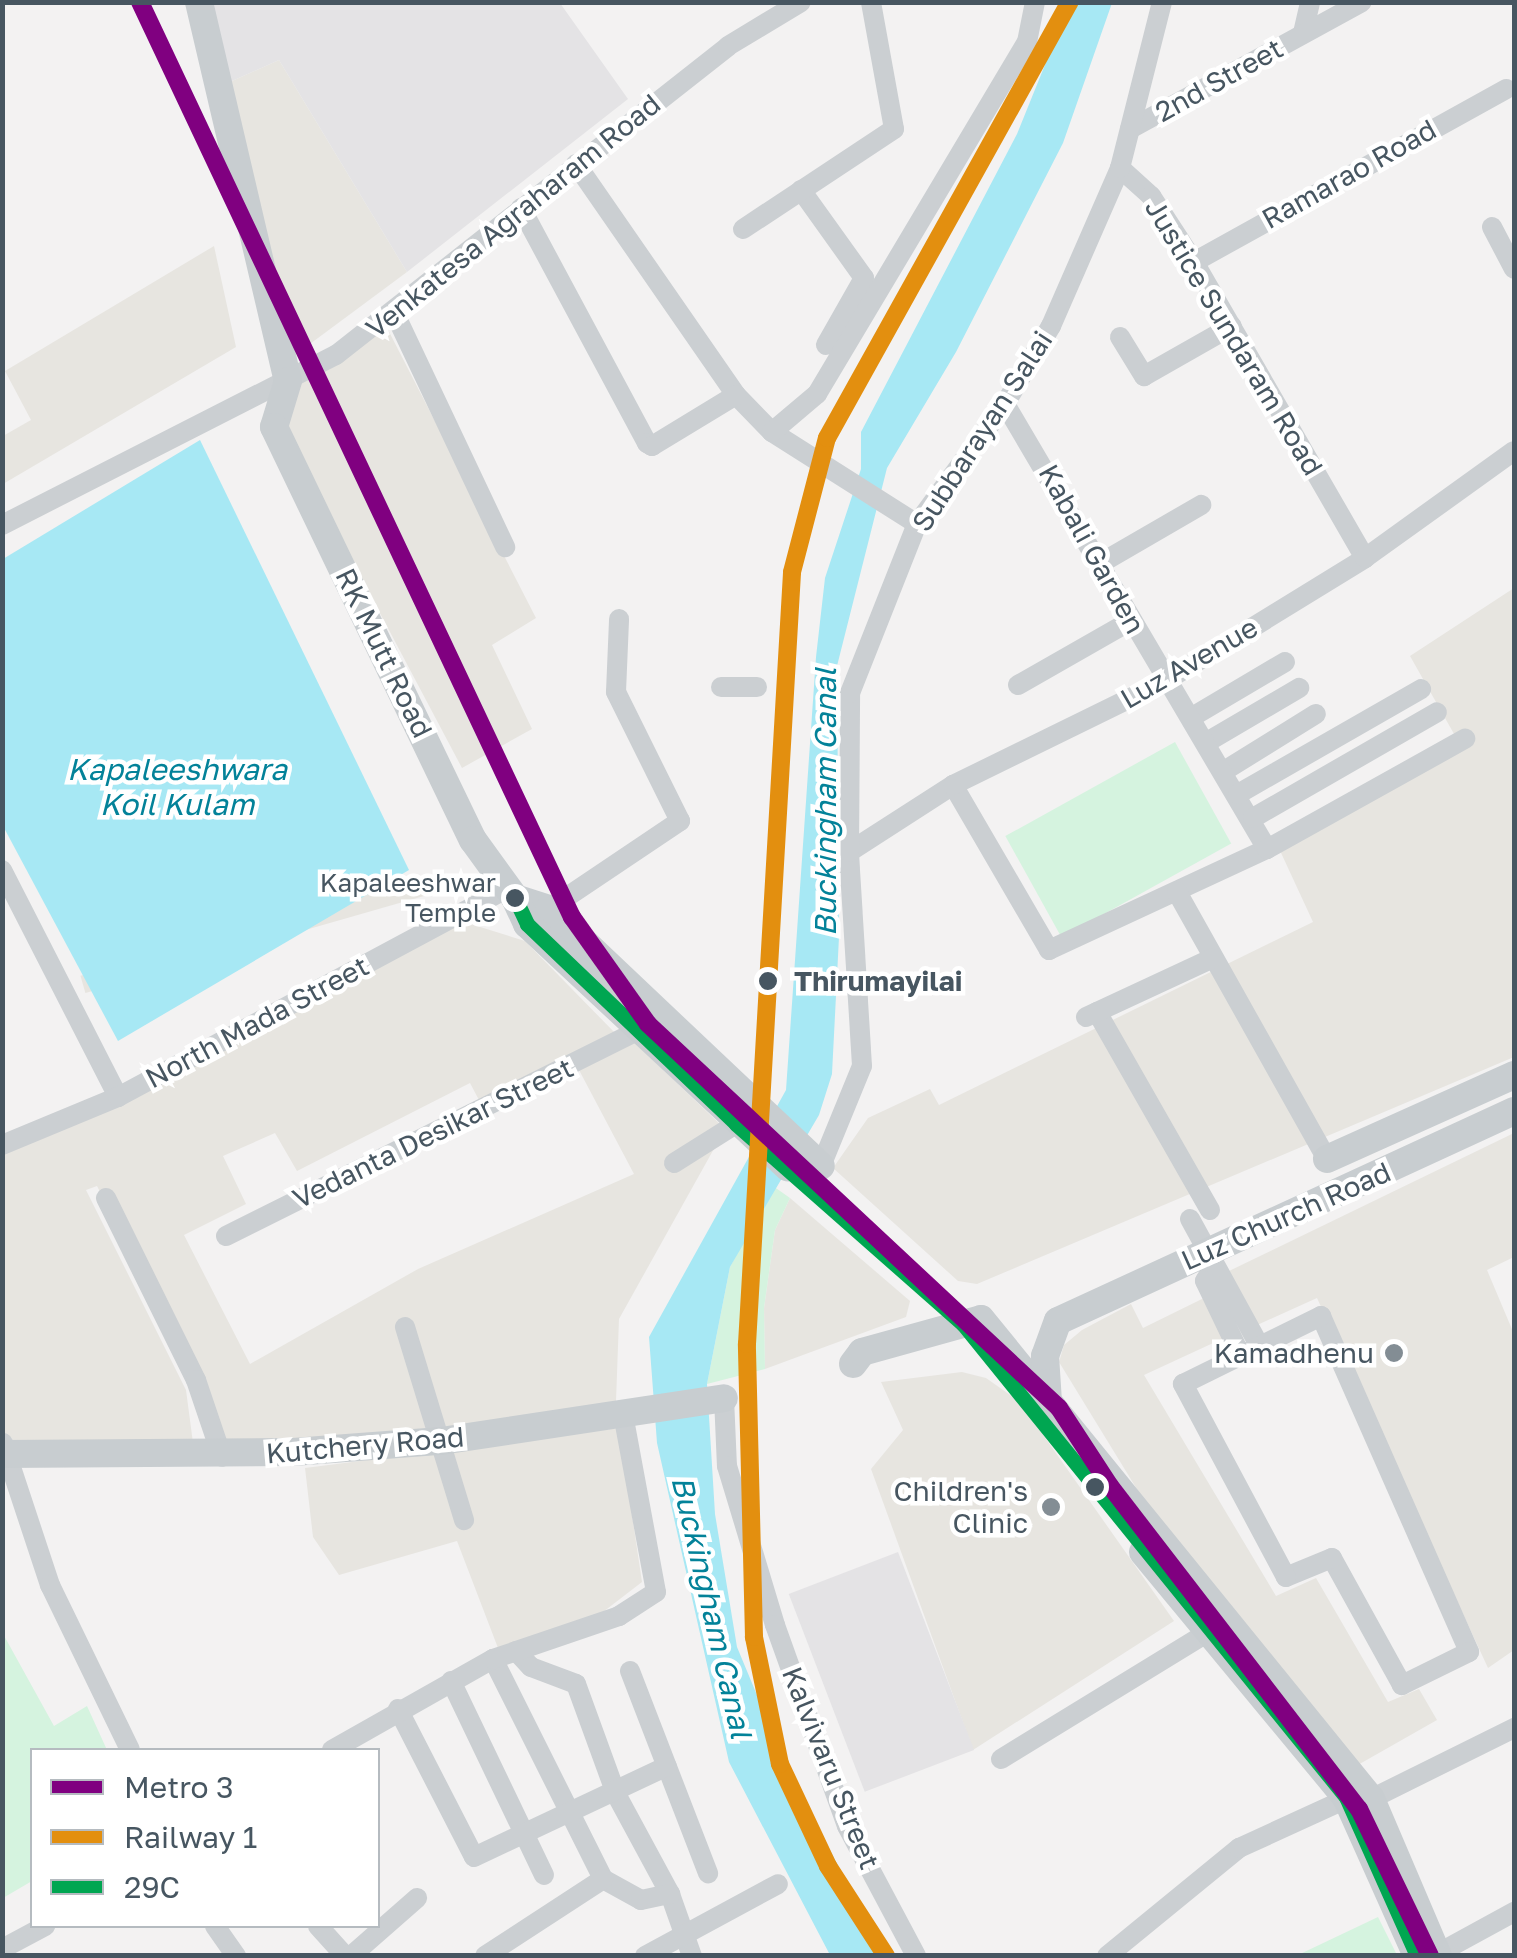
<!DOCTYPE html>
<style>
body{margin:0}
#map{position:relative;width:1517px;height:1958px;overflow:hidden;background:#f3f2f2;font-family:"Golos Text",sans-serif}
div>[style]{position:absolute}
[style*='--x']{left:calc(var(--x)*1px);top:calc(var(--y)*1px);width:calc(var(--w)*1px);rotate:calc(var(--a)*1deg)}
.commercial>*{inset:0;background:#e7e5e0;transform-origin:0 0}
.education>*{inset:0;background:#e4e3e5;transform-origin:0 0}
.green>*{inset:0;background:#d5f3df;transform-origin:0 0}
.water>*{inset:0;background:#a7e8f4}
.minor>*{height:20px;margin:-10px;padding:0 10px;transform-origin:10px;border-radius:10px;background:#cbcfd2}
.major>*{height:28px;margin:-14px;padding:0 14px;transform-origin:14px;border-radius:14px;background:#c8cdd0}
.bus-1>*{height:15px;margin:-7.5px;padding:0 7.5px;transform-origin:7.5px;border-radius:7.5px;background:#00a651}
.rail-1>*{height:18px;margin:-9px;padding:0 9px;transform-origin:9px;border-radius:9px;background:#e38f0f}
.metro-1>*{height:18px;margin:-9px;padding:0 9px;transform-origin:9px;border-radius:9px;background:#800080}
.dots>*{width:28px;height:28px;translate:-50% -50%;box-sizing:border-box;border:5px solid #fff;border-radius:50%}
span{translate:-50% -50%;white-space:nowrap;text-align:center;line-height:1.15;-webkit-text-stroke:9px #fff;paint-order:stroke}
.bus-label{font-size:26px;color:#475661}
.right{translate:-100% -50%;text-align:right}
.street-label{font-size:28px;color:#475661}
.stop-label{font-size:28px;color:#475661;font-weight:700}
.left{translate:0 -50%;text-align:left}
.poi-label{font-size:28px;color:#475661}
.water-label{font-size:30px;color:#038299;font-style:italic}
.frame{position:absolute;inset:0;border:5px solid #475661;pointer-events:none}
.legend{position:absolute;left:30px;top:1748px;width:350px;height:180px;box-sizing:border-box;background:#fff;border:2px solid #b5bbc0;margin:0;padding:12px 18px;list-style:none;font-size:30px;color:#475661}
.legend li{display:flex;align-items:center;gap:20px;height:50px}
.legend b{width:50px;border:2px solid #b5bbc0}
</style>
<div id="map">
<div class="commercial">
<i style="clip-path:polygon(279px 60px,407px 272px,287px 361px,223px 85px)"></i>
<i style="clip-path:polygon(214px 246px,236px 347px,3px 484px,3px 436px,31px 420px,5px 371px)"></i>
<i style="clip-path:polygon(383px 320px,536px 618px,492px 645px,532px 729px,462px 768px,283px 430px,282px 387px)"></i>
<i style="clip-path:polygon(1514px 588px,1514px 1057px,977px 1284px,958px 1281px,833px 1168px,868px 1118px,930px 1089px,939px 1105px,1313px 922px,1276px 842px,1458px 741px,1410px 656px)"></i>
<i style="left:439px;top:873px;width:18px;height:373px;rotate:74deg"></i>
<i style="clip-path:polygon(448px 917px,525px 941px,616px 1034px,480px 1102px,470px 1083px,297px 1171px,275px 1133px,223px 1156px,246px 1204px,184px 1235px,250px 1364px,418px 1269px,634px 1174px,579px 1070px,634px 1042px,725px 1129px,619px 1319px,616px 1401px,478px 1427px,219px 1445px,192px 1375px,97px 1186px,86px 1190px,186px 1390px,193px 1443px,5px 1445px,3px 1147px)"></i>
<i style="clip-path:polygon(1514px 1133px,1514px 1257px,1487px 1270px,1514px 1334px,1514px 1650px,1488px 1668px,1317px 1298px,1255px 1326px,1229px 1271px)"></i>
<i style="clip-path:polygon(790px 1198px,910px 1301px,906px 1317px,765px 1369px,764px 1308px,775px 1230px)"></i>
<i style="clip-path:polygon(1204px 1298px,1224px 1338px,1144px 1375px,1276px 1596px,1316px 1578px,1388px 1702px,1419px 1689px,1437px 1720px,1349px 1770px,1211px 1610px,1059px 1362px,1064px 1345px,1082px 1330px,1131px 1304px,1143px 1328px)"></i>
<i style="clip-path:polygon(962px 1372px,986px 1378px,1020px 1402px,1174px 1621px,973px 1750px,871px 1469px,903px 1430px,881px 1382px)"></i>
<i style="clip-path:polygon(619px 1428px,642px 1582px,603px 1612px,498px 1648px,457px 1541px,339px 1575px,313px 1537px,305px 1468px)"></i>
</div>
<div class="education">
<i style="clip-path:polygon(204px 3px,560px 3px,628px 99px,407px 272px,279px 60px,223px 85px)"></i>
<i style="left:898px;top:1552px;width:212px;height:117px;rotate:69deg"></i>
</div>
<div class="green">
<i style="left:1175px;top:742px;width:116px;height:194px;rotate:61deg"></i>
<i style="clip-path:polygon(773px 1186px,790px 1198px,775px 1230px,764px 1308px,765px 1369px,707px 1384px,730px 1267px)"></i>
<i style="clip-path:polygon(2px 1632px,54px 1726px,87px 1706px,107px 1750px,32px 1750px,32px 1881px,3px 1898px)"></i>
<i style="clip-path:polygon(1378px 1917px,1397px 1955px,1298px 1955px)"></i>
</div>
<div class="water">
<i style="clip-path:polygon(1070px 3px,1112px 3px,1063px 143px,956px 352px,887px 468px,837px 666px,839px 937px,832px 1074px,819px 1115px,730px 1267px,707px 1384px,715px 1514px,737px 1647px,788px 1770px,885px 1955px,830px 1955px,729px 1762px,657px 1443px,649px 1337px,786px 1090px,816px 657px,825px 578px,861px 469px,861px 432px,1017px 134px)"></i>
<i style="clip-path:polygon(200px 440px,409px 870px,118px 1041px,3px 826px,3px 559px)"></i>
</div>
<div class="minor">
<i style="--x:1303;--y:33;--w:32;--a:-77"></i>
<i style="--x:1130;--y:129;--w:264;--a:-28.7"></i>
<i style="--x:576;--y:164;--w:281;--a:55.3"></i>
<i style="--x:736;--y:395;--w:52;--a:45.8"></i>
<i style="--x:772;--y:432;--w:172;--a:32.4"></i>
<i style="--x:1120;--y:168;--w:42;--a:42.1"></i>
<i style="--x:1151;--y:196;--w:79;--a:56.9"></i>
<i style="--x:1194;--y:262;--w:342;--a:60"></i>
<i style="--x:801;--y:190;--w:108;--a:54.4"></i>
<i style="--x:864;--y:278;--w:77;--a:119.6"></i>
<i style="--x:521;--y:208;--w:267;--a:61.8"></i>
<i style="--x:647;--y:443;--w:6;--a:31"></i>
<i style="--x:652;--y:446;--w:98;--a:-31.3"></i>
<i style="--x:1492;--y:227;--w:47;--a:62.4"></i>
<i style="--x:743;--y:229;--w:181;--a:-33.5"></i>
<i style="--x:894;--y:129;--w:129;--a:-100.3"></i>
<i style="--x:1194;--y:262;--w:357;--a:-29"></i>
<i style="--x:395;--y:314;--w:258;--a:64.7"></i>
<i style="--x:1120;--y:337;--w:46;--a:58.4"></i>
<i style="--x:1144;--y:376;--w:101;--a:-29.6"></i>
<i style="--x:772;--y:432;--w:59;--a:-40.2"></i>
<i style="--x:817;--y:394;--w:410;--a:-59.2"></i>
<i style="--x:1027;--y:42;--w:41;--a:-78.7"></i>
<i style="--x:2;--y:525;--w:375;--a:-27"></i>
<i style="--x:336;--y:355;--w:499;--a:-38.2"></i>
<i style="--x:728;--y:46;--w:85;--a:-31.1"></i>
<i style="--x:1101;--y:563;--w:116;--a:-30.1"></i>
<i style="--x:1018;--y:685;--w:131;--a:-29.7"></i>
<i style="--x:721;--y:687;--w:36;--a:0"></i>
<i style="--x:1192;--y:717;--w:108;--a:-30.6"></i>
<i style="--x:1207;--y:742;--w:107;--a:-30.4"></i>
<i style="--x:1224;--y:771;--w:108;--a:-31.8"></i>
<i style="--x:953;--y:785;--w:191;--a:59.8"></i>
<i style="--x:1049;--y:950;--w:240;--a:-24.9"></i>
<i style="--x:1267;--y:849;--w:516;--a:-120.49"></i>
<i style="--x:1238;--y:794;--w:211;--a:-29.8"></i>
<i style="--x:1253;--y:818;--w:212;--a:-29.9"></i>
<i style="--x:1267;--y:849;--w:227;--a:-29.1"></i>
<i style="--x:849;--y:852;--w:124;--a:-32.8"></i>
<i style="--x:953;--y:785;--w:238;--a:-26.1"></i>
<i style="--x:1167;--y:680;--w:233;--a:-31.6"></i>
<i style="--x:1365;--y:558;--w:183;--a:-35.7"></i>
<i style="--x:2;--y:870;--w:255;--a:62.9"></i>
<i style="--x:1177;--y:892;--w:306;--a:60.7"></i>
<i style="--x:549;--y:909;--w:158;--a:-33.9"></i>
<i style="--x:680;--y:821;--w:144;--a:-116.4"></i>
<i style="--x:616;--y:692;--w:73;--a:-87.6"></i>
<i style="--x:1097;--y:1012;--w:228;--a:60.3"></i>
<i style="--x:1086;--y:1017;--w:138;--a:-24.9"></i>
<i style="--x:2;--y:1145;--w:126;--a:-22.5"></i>
<i style="--x:118;--y:1097;--w:440;--a:-28.2"></i>
<i style="--x:674;--y:1163;--w:73;--a:-32.2"></i>
<i style="--x:821;--y:1166;--w:108;--a:-67.7"></i>
<i style="--x:862;--y:1066;--w:214;--a:-93.5"></i>
<i style="--x:849;--y:852;--w:159;--a:-89.6"></i>
<i style="--x:850;--y:693;--w:182;--a:-68.4"></i>
<i style="--x:917;--y:524;--w:149;--a:-53.7"></i>
<i style="--x:1005;--y:404;--w:91;--a:-59.5"></i>
<i style="--x:1051;--y:326;--w:172;--a:-66.4"></i>
<i style="--x:1120;--y:168;--w:171;--a:-75.8"></i>
<i style="--x:106;--y:1198;--w:203;--a:63.7"></i>
<i style="--x:196;--y:1380;--w:81;--a:71.3"></i>
<i style="--x:1190;--y:1219;--w:144;--a:61.3"></i>
<i style="--x:226;--y:1236;--w:462;--a:-26.5"></i>
<i style="--x:1213;--y:1268;--w:15;--a:122"></i>
<i style="--x:1205;--y:1281;--w:81;--a:64.4"></i>
<i style="--x:1321;--y:1316;--w:367;--a:66.2"></i>
<i style="--x:1469;--y:1652;--w:75;--a:153.8"></i>
<i style="--x:1402;--y:1685;--w:145;--a:-118.9"></i>
<i style="--x:1332;--y:1558;--w:50;--a:157.6"></i>
<i style="--x:1286;--y:1577;--w:219;--a:-118.1"></i>
<i style="--x:1183;--y:1384;--w:154;--a:-26.2"></i>
<i style="--x:405;--y:1327;--w:202;--a:73"></i>
<i style="--x:724;--y:1398;--w:68;--a:87.5"></i>
<i style="--x:727;--y:1466;--w:166;--a:73.2"></i>
<i style="--x:775;--y:1625;--w:214;--a:70.3"></i>
<i style="--x:847;--y:1826;--w:147;--a:62"></i>
<i style="--x:3;--y:1443;--w:150;--a:71.7"></i>
<i style="--x:50;--y:1585;--w:183;--a:64.1"></i>
<i style="--x:516;--y:1651;--w:22;--a:47"></i>
<i style="--x:531;--y:1667;--w:48;--a:20.7"></i>
<i style="--x:576;--y:1684;--w:117;--a:70"></i>
<i style="--x:616;--y:1794;--w:114;--a:61.6"></i>
<i style="--x:670;--y:1894;--w:66;--a:70.5"></i>
<i style="--x:493;--y:1659;--w:246;--a:63.4"></i>
<i style="--x:603;--y:1879;--w:43;--a:28.9"></i>
<i style="--x:641;--y:1900;--w:30;--a:-12"></i>
<i style="--x:630;--y:1671;--w:217;--a:68.9"></i>
<i style="--x:451;--y:1681;--w:215;--a:64.4"></i>
<i style="--x:398;--y:1709;--w:166;--a:62.8"></i>
<i style="--x:474;--y:1857;--w:213;--a:-25.2"></i>
<i style="--x:332;--y:1750;--w:185;--a:-29.5"></i>
<i style="--x:493;--y:1659;--w:133;--a:-18.8"></i>
<i style="--x:619;--y:1616;--w:44;--a:-33"></i>
<i style="--x:656;--y:1592;--w:181;--a:-100.5"></i>
<i style="--x:1001;--y:1759;--w:257;--a:-31.5"></i>
<i style="--x:1371;--y:1799;--w:160;--a:-26.4"></i>
<i style="--x:215;--y:1926;--w:37;--a:55"></i>
<i style="--x:318;--y:1926;--w:40;--a:48"></i>
<i style="--x:2;--y:1949;--w:49;--a:-28.1"></i>
<i style="--x:1437;--y:1954;--w:88;--a:-28.6"></i>
<i style="--x:351;--y:1956;--w:88;--a:-41.3"></i>
<i style="--x:485;--y:1956;--w:141;--a:-33.1"></i>
<i style="--x:645;--y:1956;--w:151;--a:-28.4"></i>
<i style="--x:1107;--y:1956;--w:171;--a:-39.3"></i>
<i style="--x:1239;--y:1848;--w:118;--a:-24.6"></i>
</div>
<div class="major">
<i style="--x:199;--y:2;--w:389;--a:76.8"></i>
<i style="--x:288;--y:381;--w:48;--a:106.9"></i>
<i style="--x:274;--y:427;--w:458;--a:64.3"></i>
<i style="--x:473;--y:840;--w:72;--a:54.1"></i>
<i style="--x:515;--y:898;--w:36;--a:18"></i>
<i style="--x:549;--y:909;--w:374;--a:43.4"></i>
<i style="--x:515;--y:898;--w:29;--a:65"></i>
<i style="--x:527;--y:924;--w:357;--a:43"></i>
<i style="--x:1327;--y:1159;--w:205;--a:-24.2"></i>
<i style="--x:853;--y:1364;--w:15;--a:-53"></i>
<i style="--x:862;--y:1352;--w:123;--a:-15.5"></i>
<i style="--x:981;--y:1319;--w:618;--a:50.91"></i>
<i style="--x:1371;--y:1799;--w:171;--a:66.9"></i>
<i style="--x:1048;--y:1402;--w:46;--a:-93.7"></i>
<i style="--x:1045;--y:1356;--w:37;--a:-70"></i>
<i style="--x:1058;--y:1321;--w:502;--a:-24.73"></i>
<i style="--x:2;--y:1454;--w:291;--a:-0.4"></i>
<i style="--x:293;--y:1452;--w:148;--a:-4.3"></i>
<i style="--x:441;--y:1441;--w:286;--a:-8.6"></i>
<i style="--x:1143;--y:1552;--w:318;--a:50.4"></i>
<i style="--x:1346;--y:1797;--w:174;--a:65.9"></i>
</div>
<div class="bus-1">
<i style="--x:515;--y:898;--w:29;--a:65"></i>
<i style="--x:527;--y:924;--w:289;--a:43.7"></i>
<i style="--x:736;--y:1124;--w:303;--a:41.4"></i>
<i style="--x:963;--y:1324;--w:609;--a:51"></i>
<i style="--x:1346;--y:1797;--w:174;--a:65.9"></i>
</div>
<div class="rail-1">
<i style="--x:886;--y:1956;--w:107;--a:-122.8"></i>
<i style="--x:828;--y:1866;--w:113;--a:-115.2"></i>
<i style="--x:780;--y:1764;--w:130;--a:-101.6"></i>
<i style="--x:754;--y:1637;--w:293;--a:-91.4"></i>
<i style="--x:747;--y:1344;--w:773;--a:-86.66"></i>
<i style="--x:792;--y:572;--w:138;--a:-75.4"></i>
<i style="--x:827;--y:438;--w:499;--a:-60.9"></i>
</div>
<div class="metro-1">
<i style="--x:140;--y:2;--w:1012;--a:64.73"></i>
<i style="--x:572;--y:917;--w:131;--a:54.6"></i>
<i style="--x:648;--y:1024;--w:562;--a:43.05"></i>
<i style="--x:1059;--y:1408;--w:93;--a:56.8"></i>
<i style="--x:1110;--y:1486;--w:408;--a:52.4"></i>
<i style="--x:1359;--y:1809;--w:163;--a:64.2"></i>
</div>
<div class="dots">
<i style="left:515px;top:898px;background:#475661"></i>
<i style="left:768px;top:981px;background:#475661"></i>
<i style="left:1394px;top:1353px;background:#838d94"></i>
<i style="left:1095px;top:1487px;background:#475661"></i>
<i style="left:1051px;top:1507px;background:#838d94"></i>
</div>
<div class="bus-label">
<span class="right" style="left:496px;top:898px">Kapaleeshwar<br>Temple</span>
</div>
<div class="street-label">
<span style="left:1219px;top:80px;rotate:-29deg">2nd Street</span>
<span style="left:1349px;top:174px;rotate:-29deg">Ramarao Road</span>
<span style="left:513px;top:216px;rotate:-39deg">Venkatesa Agraharam Road</span>
<span style="left:1234px;top:337px;rotate:59deg">Justice Sundaram Road</span>
<span style="left:982px;top:431px;rotate:-57deg">Subbarayan Salai</span>
<span style="left:1092px;top:549px;rotate:61deg">Kabali Garden</span>
<span style="left:384px;top:653px;rotate:64deg">RK Mutt Road</span>
<span style="left:1189px;top:663px;rotate:-30deg">Luz Avenue</span>
<span style="left:257px;top:1022px;rotate:-28deg">North Mada Street</span>
<span style="left:433px;top:1133px;rotate:-26deg">Vedanta Desikar Street</span>
<span style="left:1286px;top:1216px;rotate:-24deg">Luz Church Road</span>
<span style="left:365px;top:1445px;rotate:-5deg">Kutchery Road</span>
<span style="left:831px;top:1768px;rotate:68deg">Kalvivaru Street</span>
</div>
<div class="stop-label">
<span class="left" style="left:794px;top:981px">Thirumayilai</span>
</div>
<div class="poi-label">
<span class="right" style="left:1374px;top:1353px">Kamadhenu</span>
<span class="right" style="left:1028px;top:1507px">Children's<br>Clinic</span>
</div>
<div class="water-label">
<span style="left:177px;top:786px">Kapaleeshwara<br>Koil Kulam</span>
<span style="left:825px;top:802px;rotate:-90deg">Buckingham Canal</span>
<span style="left:712px;top:1607px;rotate:77deg">Buckingham Canal</span>
</div>
<div class="frame"></div>
<ul class="legend">
<li><b style="height:12px;background:#800080"></b>Metro 3</li>
<li><b style="height:12px;background:#e38f0f"></b>Railway 1</li>
<li><b style="height:12px;background:#00a651"></b>29C</li>
</ul>
</div>
